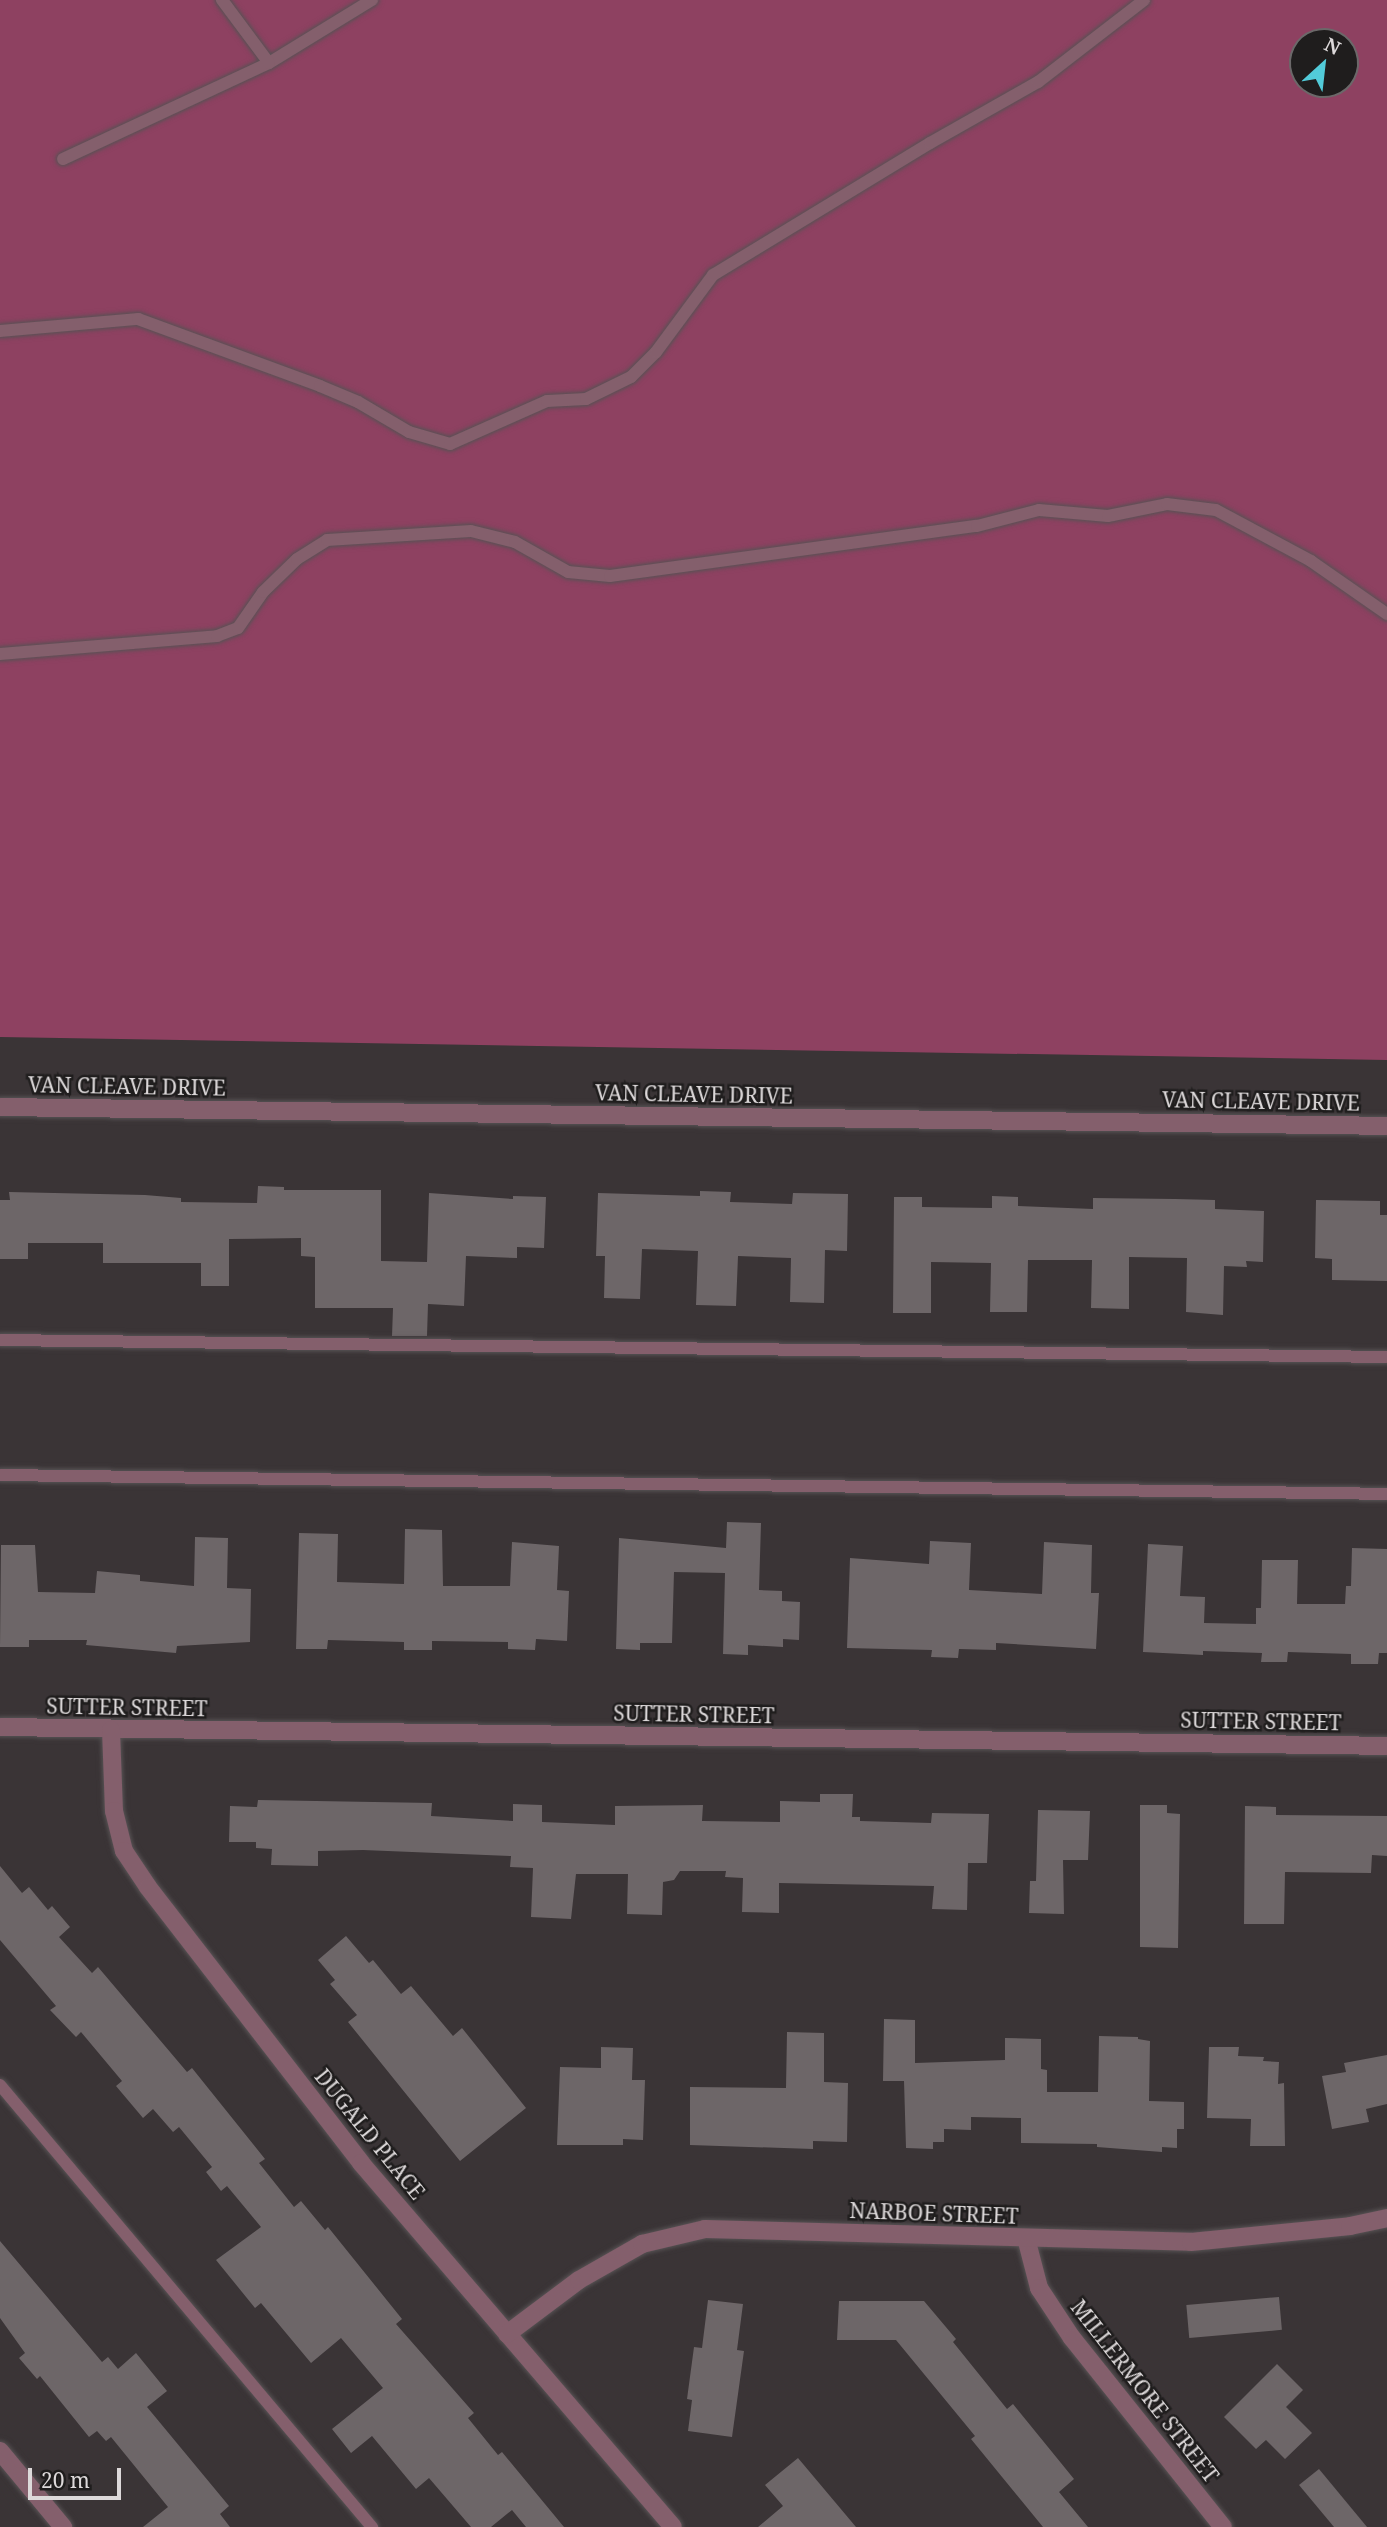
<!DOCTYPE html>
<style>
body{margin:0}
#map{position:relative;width:1387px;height:2527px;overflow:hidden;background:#3a3436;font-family:"Noto Serif",serif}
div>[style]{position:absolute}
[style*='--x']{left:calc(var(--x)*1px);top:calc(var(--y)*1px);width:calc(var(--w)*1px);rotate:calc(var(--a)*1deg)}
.green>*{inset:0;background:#8e4161}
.building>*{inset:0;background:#6d6668;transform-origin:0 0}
.roads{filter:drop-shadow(0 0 2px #575254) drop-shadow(0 0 2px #575254)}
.lane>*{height:12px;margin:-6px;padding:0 6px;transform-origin:6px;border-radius:6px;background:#845f6c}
.street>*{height:18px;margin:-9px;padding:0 9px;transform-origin:9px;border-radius:9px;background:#845f6c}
span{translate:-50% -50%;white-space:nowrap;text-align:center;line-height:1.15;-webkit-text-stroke:5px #1f1d1d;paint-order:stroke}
.street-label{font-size:21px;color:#ddd9da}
.north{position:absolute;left:1289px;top:28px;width:70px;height:70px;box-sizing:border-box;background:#1f1d1d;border:2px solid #6b6869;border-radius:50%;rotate:27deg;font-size:19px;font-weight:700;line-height:28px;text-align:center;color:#ddd9da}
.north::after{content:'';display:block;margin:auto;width:24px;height:32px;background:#52cbd9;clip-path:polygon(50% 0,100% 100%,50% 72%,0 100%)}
.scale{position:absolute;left:28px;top:2468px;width:93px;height:32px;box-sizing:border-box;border:4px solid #ddd9da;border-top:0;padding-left:9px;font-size:21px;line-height:24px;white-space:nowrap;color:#ddd9da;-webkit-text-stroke:5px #1f1d1d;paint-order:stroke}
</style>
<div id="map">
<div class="green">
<i style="clip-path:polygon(evenodd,0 0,1387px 0,1387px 1060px,0 1037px,0 0,1303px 42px,1345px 42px,1345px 84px,1303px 84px,1303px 42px)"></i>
</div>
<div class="building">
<i style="clip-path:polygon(258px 1186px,284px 1187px,284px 1190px,381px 1190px,381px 1261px,427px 1262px,429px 1193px,513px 1199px,513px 1196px,546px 1197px,544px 1248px,517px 1247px,517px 1258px,466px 1256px,464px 1306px,428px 1304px,427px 1336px,392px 1336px,393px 1308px,315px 1308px,315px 1257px,301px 1256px,301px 1238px,229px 1239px,229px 1286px,201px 1286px,201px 1263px,103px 1263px,103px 1243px,28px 1243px,28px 1259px,0 1259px,0 1200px,10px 1200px,9px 1192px,145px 1195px,181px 1198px,181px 1202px,257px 1203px)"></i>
<i style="clip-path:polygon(700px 1191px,731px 1192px,730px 1202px,792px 1204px,793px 1193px,848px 1194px,847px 1251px,825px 1250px,824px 1303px,790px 1302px,791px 1258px,738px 1256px,736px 1306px,696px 1305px,698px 1251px,642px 1249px,640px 1299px,604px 1298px,605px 1256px,596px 1256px,598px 1193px,700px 1196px)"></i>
<i style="clip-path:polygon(992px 1196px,1018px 1197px,1018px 1206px,1093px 1209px,1093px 1198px,1175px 1199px,1215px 1200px,1215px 1209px,1264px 1211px,1263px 1262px,1246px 1261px,1247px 1267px,1224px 1266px,1223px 1315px,1186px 1312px,1187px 1258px,1129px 1257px,1129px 1309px,1091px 1308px,1092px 1260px,1028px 1260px,1027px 1312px,990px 1312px,991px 1263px,931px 1262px,931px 1313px,893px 1313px,894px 1197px,922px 1197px,922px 1207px,992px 1208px)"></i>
<i style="clip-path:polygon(1316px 1200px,1380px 1201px,1380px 1215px,1387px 1215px,1387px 1281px,1332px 1280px,1332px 1259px,1315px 1258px)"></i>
<i style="clip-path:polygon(727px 1522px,761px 1523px,759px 1590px,782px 1591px,782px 1601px,800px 1602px,799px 1640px,783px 1639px,783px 1647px,748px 1645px,748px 1655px,723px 1654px,725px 1573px,674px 1572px,672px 1643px,640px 1643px,640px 1650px,616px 1649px,619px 1538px,726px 1548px)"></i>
<i style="clip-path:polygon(405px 1529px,442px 1530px,443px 1586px,510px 1586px,512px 1542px,559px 1546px,557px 1590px,569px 1591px,567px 1641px,536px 1639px,535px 1650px,508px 1649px,508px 1642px,432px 1641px,432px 1650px,404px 1650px,404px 1642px,328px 1640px,327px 1649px,296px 1649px,299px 1533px,338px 1534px,337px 1582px,404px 1584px)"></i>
<i style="clip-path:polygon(195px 1537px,228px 1538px,227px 1588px,251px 1589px,250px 1642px,177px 1646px,176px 1653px,86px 1645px,87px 1640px,29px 1640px,29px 1647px,0 1647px,1px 1545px,35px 1545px,38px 1592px,95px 1593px,97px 1571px,140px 1575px,140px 1581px,194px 1586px)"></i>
<i style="clip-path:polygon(930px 1541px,971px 1543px,969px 1590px,1042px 1594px,1044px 1542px,1092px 1545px,1091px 1593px,1099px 1593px,1096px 1649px,996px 1643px,996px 1650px,959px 1649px,958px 1658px,931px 1657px,932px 1650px,847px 1648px,850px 1558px,929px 1564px)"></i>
<i style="clip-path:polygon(1148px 1544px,1183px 1546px,1180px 1596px,1205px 1597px,1204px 1623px,1256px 1624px,1256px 1608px,1261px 1608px,1262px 1560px,1298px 1560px,1297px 1604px,1345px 1604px,1346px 1586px,1351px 1586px,1352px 1548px,1387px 1549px,1387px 1653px,1379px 1653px,1378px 1664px,1351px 1664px,1351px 1654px,1288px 1652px,1287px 1662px,1261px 1662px,1262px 1653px,1203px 1651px,1203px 1655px,1143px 1652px)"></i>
<i style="clip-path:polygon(820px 1794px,853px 1794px,852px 1817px,860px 1817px,860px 1821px,931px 1823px,932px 1813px,989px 1814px,987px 1863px,968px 1863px,967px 1910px,932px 1909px,934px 1886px,779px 1883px,779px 1913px,742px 1912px,743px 1878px,725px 1877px,726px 1871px,680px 1871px,674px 1880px,663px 1882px,662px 1915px,627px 1914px,628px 1874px,576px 1874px,571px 1919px,531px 1917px,533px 1868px,510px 1867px,511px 1856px,363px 1850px,318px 1851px,318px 1866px,271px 1865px,272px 1849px,256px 1848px,256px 1842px,229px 1842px,230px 1806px,257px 1807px,258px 1800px,432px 1803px,431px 1816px,513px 1821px,513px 1804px,542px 1805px,542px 1822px,615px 1825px,615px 1806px,703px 1805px,702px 1821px,780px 1822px,780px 1801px,820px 1802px)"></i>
<i style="clip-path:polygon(1140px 1805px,1167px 1805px,1167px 1813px,1180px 1814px,1178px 1948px,1140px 1947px)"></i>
<i style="clip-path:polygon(1245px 1806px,1276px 1807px,1276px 1815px,1387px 1816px,1387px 1856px,1372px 1855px,1371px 1873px,1285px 1872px,1284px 1924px,1244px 1924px)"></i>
<i style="clip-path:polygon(1038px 1810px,1090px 1811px,1088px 1860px,1063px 1860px,1064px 1914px,1029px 1913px,1030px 1881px,1036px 1881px)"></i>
<i style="clip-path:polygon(0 1866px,22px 1893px,29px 1887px,48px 1910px,52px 1906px,70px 1927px,59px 1937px,92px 1973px,98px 1967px,187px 2072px,192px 2068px,265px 2159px,259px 2163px,294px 2207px,301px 2201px,325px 2230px,328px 2227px,402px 2319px,396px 2324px,474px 2413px,468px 2418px,498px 2455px,502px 2452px,564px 2527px,526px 2527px,512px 2510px,491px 2527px,471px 2527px,429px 2478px,416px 2489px,372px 2436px,351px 2453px,332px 2429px,383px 2388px,341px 2338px,311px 2363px,261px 2303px,255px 2308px,216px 2260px,261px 2227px,227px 2186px,221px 2191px,206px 2172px,212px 2167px,179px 2127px,173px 2132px,153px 2109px,143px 2118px,116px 2086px,122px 2081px,81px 2032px,76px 2037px,50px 2010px,56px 2006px,0 1940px)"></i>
<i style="clip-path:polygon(346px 1936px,369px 1963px,373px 1960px,401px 1994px,411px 1986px,453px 2036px,462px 2028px,526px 2108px,460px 2161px,348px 2022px,357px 2015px,330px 1984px,335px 1980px,318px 1960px)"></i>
<i style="clip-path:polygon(884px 2019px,915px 2020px,915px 2063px,1005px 2060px,1005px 2038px,1041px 2039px,1041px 2069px,1047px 2070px,1047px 2092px,1098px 2092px,1099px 2036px,1138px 2037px,1138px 2039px,1150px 2041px,1149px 2101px,1184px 2102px,1184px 2129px,1177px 2129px,1177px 2148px,1162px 2147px,1162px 2152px,1097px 2147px,1097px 2144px,1021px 2143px,1021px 2118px,971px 2117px,971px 2130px,944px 2129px,944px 2142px,933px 2142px,933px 2149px,906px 2148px,904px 2081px,883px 2081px)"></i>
<i style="clip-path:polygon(787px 2032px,824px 2033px,824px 2082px,848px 2083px,847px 2142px,813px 2141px,813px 2149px,690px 2145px,690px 2087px,786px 2088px)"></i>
<i style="clip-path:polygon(601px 2047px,633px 2048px,632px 2080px,645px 2080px,643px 2140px,623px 2139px,623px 2145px,557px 2145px,560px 2067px,601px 2068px)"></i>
<i style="clip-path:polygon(1209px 2047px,1239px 2047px,1238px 2056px,1264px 2057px,1263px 2061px,1279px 2062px,1278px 2084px,1284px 2083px,1285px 2146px,1250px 2146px,1251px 2119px,1207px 2118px)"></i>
<i style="clip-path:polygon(1387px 2055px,1387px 2104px,1366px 2109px,1369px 2122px,1332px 2129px,1322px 2076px,1346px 2072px,1344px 2063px)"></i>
<i style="clip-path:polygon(0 2241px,102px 2362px,108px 2357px,118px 2369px,136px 2353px,167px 2391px,147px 2407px,229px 2506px,220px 2514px,230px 2527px,143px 2527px,168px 2507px,111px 2437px,106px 2441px,97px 2431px,89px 2437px,40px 2376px,37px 2379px,19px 2358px,25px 2353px,0 2318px)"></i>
<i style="left:1279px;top:2297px;width:33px;height:93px;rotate:85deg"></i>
<i style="clip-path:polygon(708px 2300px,743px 2304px,737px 2350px,744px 2351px,732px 2437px,688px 2431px,692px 2400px,687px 2399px,694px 2347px,702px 2348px)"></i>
<i style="clip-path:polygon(839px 2301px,924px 2301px,956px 2339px,953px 2342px,1007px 2409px,1013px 2404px,1074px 2479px,1059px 2492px,1088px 2527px,1043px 2527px,971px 2439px,975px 2436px,896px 2340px,837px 2340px)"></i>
<i style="clip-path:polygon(1277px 2364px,1303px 2390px,1286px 2407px,1312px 2433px,1285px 2459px,1266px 2440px,1256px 2449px,1224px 2417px)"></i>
<i style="clip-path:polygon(798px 2458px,856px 2527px,758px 2527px,783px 2506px,765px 2485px)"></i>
<i style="clip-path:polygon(1319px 2469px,1367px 2527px,1334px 2527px,1299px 2485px)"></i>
</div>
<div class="roads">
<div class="lane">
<i style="--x:269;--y:63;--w:121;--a:-31.5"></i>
<i style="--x:63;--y:159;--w:227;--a:-25"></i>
<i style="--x:269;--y:63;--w:79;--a:-126.7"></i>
<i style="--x:0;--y:331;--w:139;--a:-5"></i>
<i style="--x:138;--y:319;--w:194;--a:20.2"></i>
<i style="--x:320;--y:386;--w:41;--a:22.8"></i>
<i style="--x:358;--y:402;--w:59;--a:30.5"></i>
<i style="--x:409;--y:432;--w:43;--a:16.3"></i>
<i style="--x:450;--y:444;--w:106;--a:-23.9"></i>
<i style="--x:547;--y:401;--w:39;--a:-3"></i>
<i style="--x:586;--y:399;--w:50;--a:-26.1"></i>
<i style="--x:631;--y:377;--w:35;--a:-45"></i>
<i style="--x:656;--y:352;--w:96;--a:-53.5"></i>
<i style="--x:713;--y:275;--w:254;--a:-31.3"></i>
<i style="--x:930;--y:143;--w:124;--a:-29.5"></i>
<i style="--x:1038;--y:82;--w:134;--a:-37.7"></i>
<i style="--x:0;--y:654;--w:218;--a:-4.7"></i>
<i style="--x:217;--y:636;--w:22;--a:-21"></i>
<i style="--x:238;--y:628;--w:44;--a:-55.2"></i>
<i style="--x:263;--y:592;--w:47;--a:-44.1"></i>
<i style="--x:297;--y:559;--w:36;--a:-32"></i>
<i style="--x:327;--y:540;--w:144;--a:-3.6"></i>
<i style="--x:471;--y:531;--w:45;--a:14"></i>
<i style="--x:515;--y:542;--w:61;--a:29.5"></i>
<i style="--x:568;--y:572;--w:42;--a:5.4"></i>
<i style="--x:610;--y:576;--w:370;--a:-7.8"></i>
<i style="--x:977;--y:526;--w:64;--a:-14.5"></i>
<i style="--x:1039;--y:510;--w:69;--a:5"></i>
<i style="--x:1108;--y:516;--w:60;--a:-11.5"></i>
<i style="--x:1167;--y:504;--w:49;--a:7"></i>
<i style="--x:1216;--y:510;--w:108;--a:28.2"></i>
<i style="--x:1311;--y:561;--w:93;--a:34.9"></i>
<i style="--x:0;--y:1340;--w:1387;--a:0.7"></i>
<i style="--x:0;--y:1475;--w:1387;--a:0.78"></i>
<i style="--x:0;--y:2085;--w:578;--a:49.92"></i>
</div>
<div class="street">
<i style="--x:0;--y:1107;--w:1387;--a:0.78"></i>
<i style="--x:0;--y:1727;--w:1387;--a:0.78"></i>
<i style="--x:111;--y:1730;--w:81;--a:87.9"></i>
<i style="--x:114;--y:1811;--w:41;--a:76"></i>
<i style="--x:124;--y:1851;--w:43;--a:56.3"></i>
<i style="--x:148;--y:1887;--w:349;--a:52.3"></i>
<i style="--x:361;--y:2163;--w:479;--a:49.4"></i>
<i style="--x:1026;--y:2238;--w:52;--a:75.4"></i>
<i style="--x:1039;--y:2288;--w:60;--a:56.6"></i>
<i style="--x:1072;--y:2338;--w:242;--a:51.4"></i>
<i style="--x:507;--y:2334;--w:90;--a:-36.9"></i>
<i style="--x:579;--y:2280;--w:73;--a:-29.7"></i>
<i style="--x:642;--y:2244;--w:65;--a:-13.4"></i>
<i style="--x:705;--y:2229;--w:486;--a:1.5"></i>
<i style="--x:1191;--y:2242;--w:160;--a:-5.7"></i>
<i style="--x:1350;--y:2226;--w:38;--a:-12"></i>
<i style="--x:0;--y:2451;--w:99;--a:50.3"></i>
</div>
</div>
<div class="street-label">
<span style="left:127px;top:1086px;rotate:1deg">VAN CLEAVE DRIVE</span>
<span style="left:694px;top:1094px;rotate:1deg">VAN CLEAVE DRIVE</span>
<span style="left:1261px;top:1101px;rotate:1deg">VAN CLEAVE DRIVE</span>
<span style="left:127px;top:1707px;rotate:1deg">SUTTER STREET</span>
<span style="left:694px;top:1714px;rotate:1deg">SUTTER STREET</span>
<span style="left:1261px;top:1721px;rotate:1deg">SUTTER STREET</span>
<span style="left:370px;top:2134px;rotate:51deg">DUGALD PLACE</span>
<span style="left:934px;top:2213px;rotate:2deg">NARBOE STREET</span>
<span style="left:1145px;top:2391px;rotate:52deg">MILLERMORE STREET</span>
</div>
<div class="north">N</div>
<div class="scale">20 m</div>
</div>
